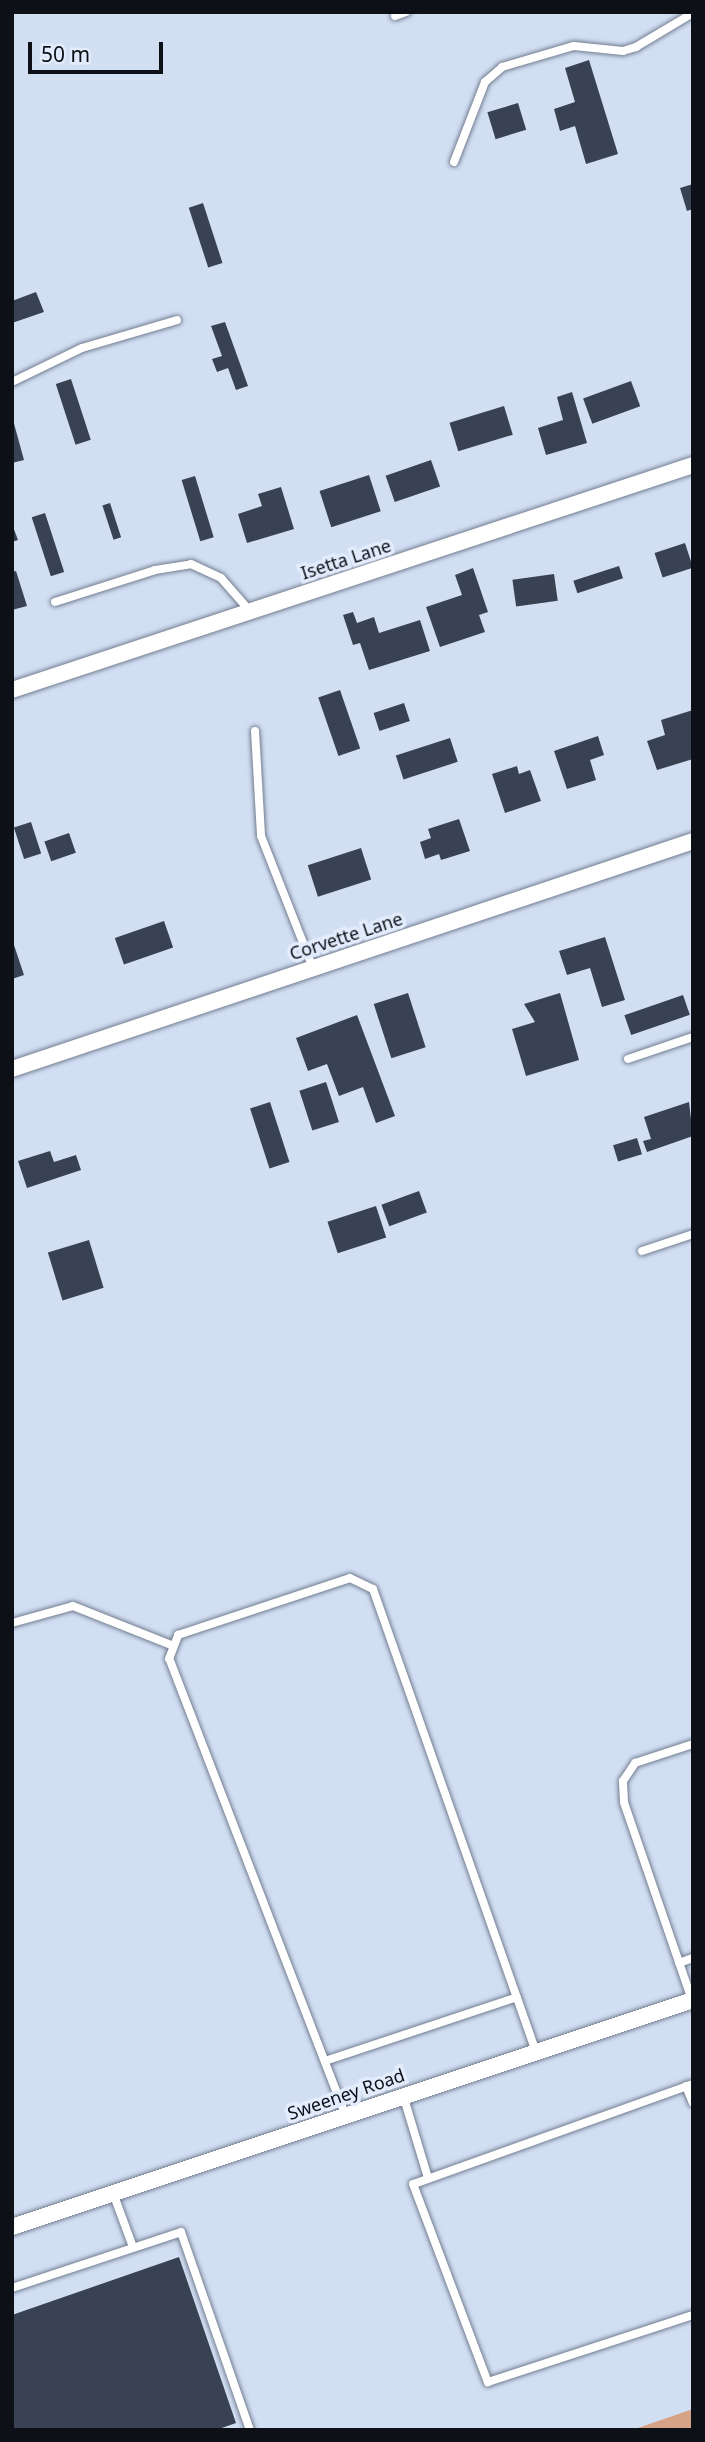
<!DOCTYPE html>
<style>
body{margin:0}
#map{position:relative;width:705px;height:2442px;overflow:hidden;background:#d2dff3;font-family:"Noto Sans",sans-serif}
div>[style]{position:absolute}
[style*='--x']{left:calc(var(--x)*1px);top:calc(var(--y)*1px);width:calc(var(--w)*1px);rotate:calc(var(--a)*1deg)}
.green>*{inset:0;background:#d7a386}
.building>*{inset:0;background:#384252;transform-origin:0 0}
.roads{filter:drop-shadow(0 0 2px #737e90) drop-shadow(0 0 2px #737e90)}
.service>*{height:8px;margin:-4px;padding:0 4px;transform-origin:4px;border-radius:4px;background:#fff}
.minor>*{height:16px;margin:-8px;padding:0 8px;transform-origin:8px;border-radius:8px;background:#fff}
span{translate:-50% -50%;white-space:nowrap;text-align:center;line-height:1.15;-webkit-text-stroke:7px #e2ecfc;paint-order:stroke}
.street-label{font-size:18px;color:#0d1117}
.frame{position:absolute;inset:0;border:14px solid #0d1117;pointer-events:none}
.scale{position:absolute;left:28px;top:42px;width:135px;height:32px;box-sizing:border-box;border:4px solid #0d1117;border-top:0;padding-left:9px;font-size:21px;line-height:24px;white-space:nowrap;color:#0d1117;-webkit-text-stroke:5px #e2ecfc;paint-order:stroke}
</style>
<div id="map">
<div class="green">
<i style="clip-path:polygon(693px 2409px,693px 2430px,632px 2430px)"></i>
</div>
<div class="building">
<i style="clip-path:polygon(589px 60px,618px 154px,586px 164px,575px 126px,560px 131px,554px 109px,575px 102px,565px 68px)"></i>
<i style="left:518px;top:103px;width:28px;height:32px;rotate:73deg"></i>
<i style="clip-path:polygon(693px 184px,693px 209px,687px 211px,680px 188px)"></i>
<i style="left:203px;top:203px;width:63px;height:15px;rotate:72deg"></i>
<i style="clip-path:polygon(36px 292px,44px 312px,12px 323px,12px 301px)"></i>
<i style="clip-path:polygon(225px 322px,248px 386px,236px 390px,228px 368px,217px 372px,212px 359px,222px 356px,211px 326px)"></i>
<i style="left:71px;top:379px;width:64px;height:16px;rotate:72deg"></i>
<i style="left:631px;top:381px;width:27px;height:51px;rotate:70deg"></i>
<i style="clip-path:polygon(572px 392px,587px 443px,546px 455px,538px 428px,563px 420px,557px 397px)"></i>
<i style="left:504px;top:406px;width:30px;height:57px;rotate:73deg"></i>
<i style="clip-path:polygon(13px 420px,24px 460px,12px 463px,12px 421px)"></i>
<i style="left:431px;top:460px;width:28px;height:48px;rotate:71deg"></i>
<i style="left:369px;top:475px;width:38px;height:52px;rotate:72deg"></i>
<i style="left:195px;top:476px;width:64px;height:14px;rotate:73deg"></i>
<i style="clip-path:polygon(281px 487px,294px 529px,247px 543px,238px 514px,262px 506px,258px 494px)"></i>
<i style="left:110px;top:503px;width:36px;height:8px;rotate:72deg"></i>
<i style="left:45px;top:513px;width:62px;height:14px;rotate:72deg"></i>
<i style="clip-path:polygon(12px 524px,18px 540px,12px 542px)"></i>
<i style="left:685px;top:543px;width:26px;height:32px;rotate:72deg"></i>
<i style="left:619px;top:566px;width:13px;height:48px;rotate:72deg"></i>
<i style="clip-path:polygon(473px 568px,488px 612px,479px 615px,485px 632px,440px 647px,426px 607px,462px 595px,455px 575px)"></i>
<i style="clip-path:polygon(16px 571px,27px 606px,12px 610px,12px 572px)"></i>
<i style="left:554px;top:574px;width:27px;height:42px;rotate:82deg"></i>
<i style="clip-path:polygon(353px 612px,357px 623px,374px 617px,379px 633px,420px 620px,430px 651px,369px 670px,360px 643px,353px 645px,343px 615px)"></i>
<i style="left:340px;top:690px;width:62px;height:23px;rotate:71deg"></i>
<i style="left:404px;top:703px;width:19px;height:32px;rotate:72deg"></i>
<i style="clip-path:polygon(693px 710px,693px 759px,657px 770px,647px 741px,665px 735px,661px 720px)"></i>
<i style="clip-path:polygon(598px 736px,604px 755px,590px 760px,596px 780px,567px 789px,554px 751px)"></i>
<i style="left:450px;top:738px;width:25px;height:57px;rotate:72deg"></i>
<i style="clip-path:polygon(517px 766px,519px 774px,530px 770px,541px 801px,505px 813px,492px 774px)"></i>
<i style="clip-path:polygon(459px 819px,470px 851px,441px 860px,439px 854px,425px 859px,420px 842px,431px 838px,428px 829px)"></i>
<i style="left:31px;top:822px;width:33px;height:18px;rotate:72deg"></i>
<i style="left:69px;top:833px;width:21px;height:26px;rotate:71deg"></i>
<i style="left:361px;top:848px;width:33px;height:56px;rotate:72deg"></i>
<i style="left:164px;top:921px;width:28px;height:52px;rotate:71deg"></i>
<i style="clip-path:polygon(605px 937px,625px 1000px,602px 1007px,590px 968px,567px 975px,559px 951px)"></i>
<i style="clip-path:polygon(12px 939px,24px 975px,12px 979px)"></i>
<i style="left:408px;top:993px;width:57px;height:36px;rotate:72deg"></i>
<i style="clip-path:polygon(560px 993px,579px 1060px,526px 1076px,512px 1029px,535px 1022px,524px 1004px)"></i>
<i style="left:683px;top:995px;width:21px;height:62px;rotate:71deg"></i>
<i style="clip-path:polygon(357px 1015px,395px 1116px,376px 1123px,363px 1087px,339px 1096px,327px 1064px,308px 1071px,296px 1038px)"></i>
<i style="left:326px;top:1082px;width:42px;height:28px;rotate:72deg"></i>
<i style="left:270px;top:1102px;width:63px;height:21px;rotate:72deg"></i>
<i style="clip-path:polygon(689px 1102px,693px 1136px,647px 1152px,643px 1141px,651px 1139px,644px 1117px)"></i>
<i style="left:637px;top:1138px;width:17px;height:25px;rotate:73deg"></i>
<i style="clip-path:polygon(50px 1151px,54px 1162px,76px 1155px,81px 1170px,27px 1188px,18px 1161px)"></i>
<i style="left:419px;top:1191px;width:23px;height:40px;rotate:70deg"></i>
<i style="left:376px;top:1206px;width:33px;height:51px;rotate:72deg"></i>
<i style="left:89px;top:1240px;width:50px;height:43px;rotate:73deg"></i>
<i style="clip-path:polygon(179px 2257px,236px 2423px,216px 2430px,12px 2430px,12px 2315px)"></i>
</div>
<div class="roads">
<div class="service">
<i style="--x:395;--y:16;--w:12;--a:-20"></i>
<i style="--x:454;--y:162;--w:86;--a:-68.8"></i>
<i style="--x:485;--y:82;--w:23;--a:-41"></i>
<i style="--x:502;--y:67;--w:75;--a:-16.3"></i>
<i style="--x:574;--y:46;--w:49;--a:5.8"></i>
<i style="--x:623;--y:51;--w:14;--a:-17"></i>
<i style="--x:636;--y:47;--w:66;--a:-30.8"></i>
<i style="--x:12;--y:382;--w:78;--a:-25.9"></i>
<i style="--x:82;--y:348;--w:99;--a:-16.4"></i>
<i style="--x:55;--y:602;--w:105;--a:-17.7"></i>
<i style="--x:155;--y:570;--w:36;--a:-9"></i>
<i style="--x:191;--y:564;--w:33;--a:25"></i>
<i style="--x:221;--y:578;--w:43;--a:48.8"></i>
<i style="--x:255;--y:731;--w:105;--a:86.7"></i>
<i style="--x:261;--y:836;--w:142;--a:68.5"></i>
<i style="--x:628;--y:1059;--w:69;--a:-18.7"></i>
<i style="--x:642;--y:1251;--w:54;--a:-18.4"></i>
<i style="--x:12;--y:1623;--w:63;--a:-15.6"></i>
<i style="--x:73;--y:1606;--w:105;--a:21.7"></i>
<i style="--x:679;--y:1963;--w:15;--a:-20"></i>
<i style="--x:692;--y:2000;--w:209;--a:-109"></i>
<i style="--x:624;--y:1802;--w:21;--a:-93"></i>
<i style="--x:623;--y:1781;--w:22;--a:-56"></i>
<i style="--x:635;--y:1763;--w:61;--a:-18.1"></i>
<i style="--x:325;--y:2061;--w:202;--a:-18.4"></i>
<i style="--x:693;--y:2084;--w:297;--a:160.3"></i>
<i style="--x:413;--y:2184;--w:212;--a:69.3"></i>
<i style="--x:488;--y:2382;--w:216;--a:-18.1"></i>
<i style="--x:686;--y:2086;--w:18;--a:68"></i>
<i style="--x:403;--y:2095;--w:87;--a:73.2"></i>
<i style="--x:345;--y:2114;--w:488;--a:-111.1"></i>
<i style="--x:169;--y:1659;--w:26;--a:-69"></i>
<i style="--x:178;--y:1635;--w:181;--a:-18.3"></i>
<i style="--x:350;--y:1578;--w:25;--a:26"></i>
<i style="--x:373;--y:1589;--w:490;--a:70.6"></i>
<i style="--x:113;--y:2193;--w:58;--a:69.7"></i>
<i style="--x:12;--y:2288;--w:178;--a:-18.3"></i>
<i style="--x:181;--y:2232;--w:210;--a:70.8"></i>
</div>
<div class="minor">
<i style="--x:12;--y:690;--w:717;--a:-18.28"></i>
<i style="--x:12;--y:1069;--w:718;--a:-18.51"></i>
<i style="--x:12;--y:2227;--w:718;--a:-18.43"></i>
</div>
</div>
<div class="street-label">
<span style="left:346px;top:559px;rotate:-18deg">Isetta Lane</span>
<span style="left:346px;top:936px;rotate:-18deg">Corvette Lane</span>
<span style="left:346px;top:2094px;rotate:-19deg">Sweeney Road</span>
</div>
<div class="frame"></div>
<div class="scale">50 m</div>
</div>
